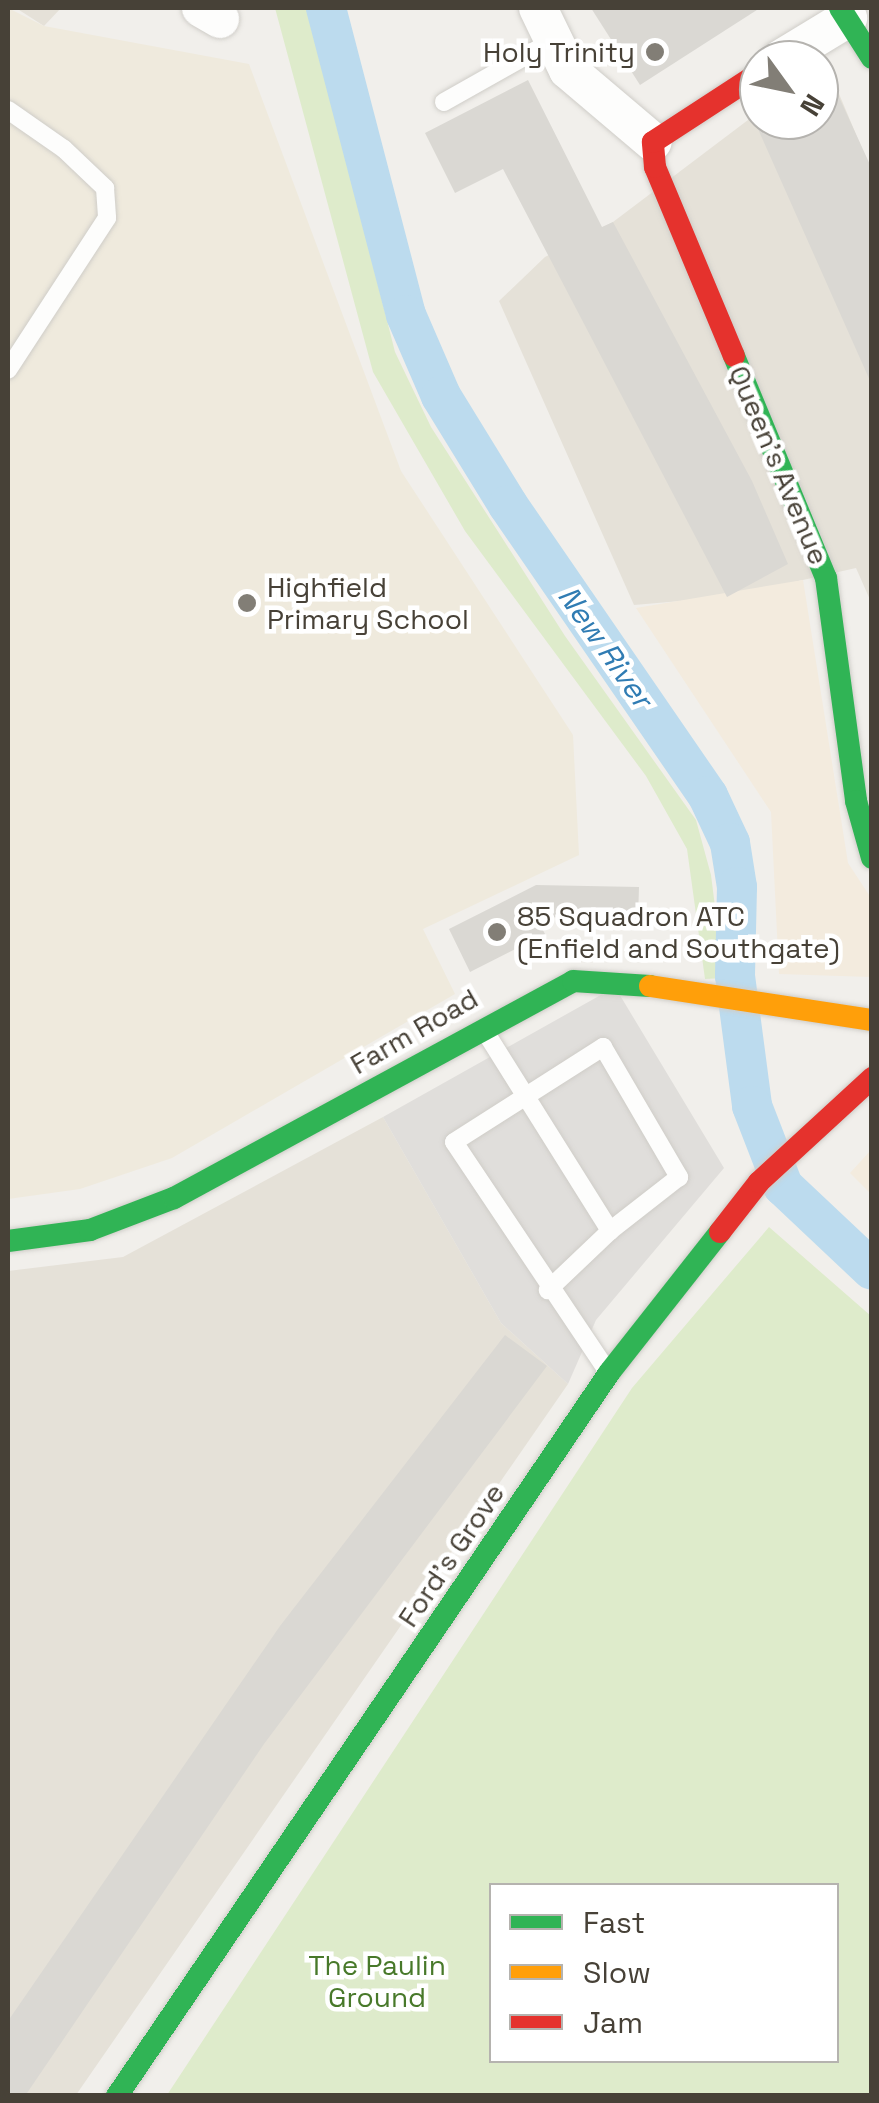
<!DOCTYPE html>
<style>
body{margin:0}
#map{position:relative;width:879px;height:2103px;overflow:hidden;background:#f1efeb;font-family:"Space Grotesk",sans-serif}
div>[style]{position:absolute}
[style*='--x']{left:calc(var(--x)*1px);top:calc(var(--y)*1px);width:calc(var(--w)*1px);rotate:calc(var(--a)*1deg)}
.residential>*{inset:0;background:#e5e1d8}
.commercial>*{inset:0;background:#f3ebde}
.education>*{inset:0;background:#efeadd}
.green>*{inset:0;background:#deebcb}
.parking>*{inset:0;background:#e0dedb}
.canal>*{height:40px;margin:-20px;padding:0 20px;transform-origin:20px;border-radius:20px;background:#bcdbee}
.building>*{inset:0;background:#dad8d3}
.roads{filter:drop-shadow(0 0 2px #cfcdc8) drop-shadow(0 0 2px #cfcdc8)}
.lane>*{height:18px;margin:-9px;padding:0 9px;transform-origin:9px;border-radius:9px;background:#fdfdfc}
.street>*{height:38px;margin:-19px;padding:0 19px;transform-origin:19px;border-radius:19px;background:#fdfdfc}
.fast>*{height:22px;margin:-11px;padding:0 11px;transform-origin:11px;border-radius:11px;background:#30b455}
.slow>*{height:22px;margin:-11px;padding:0 11px;transform-origin:11px;border-radius:11px;background:#ff9f0a}
.jam>*{height:22px;margin:-11px;padding:0 11px;transform-origin:11px;border-radius:11px;background:#e5322d}
.dots>*{width:28px;height:28px;translate:-50% -50%;box-sizing:border-box;border:5px solid #fff;border-radius:50%}
span{translate:-50% -50%;white-space:nowrap;text-align:center;line-height:1.15;-webkit-text-stroke:9px #fff;paint-order:stroke}
.poi-label{font-size:28px;color:#474137}
.right{translate:-100% -50%;text-align:right}
.left{translate:0 -50%;text-align:left}
.street-label{font-size:28px;color:#474137}
.park-label{font-size:28px;color:#48792a}
.water-label{font-size:30px;color:#307cb3;font-style:italic}
.frame{position:absolute;inset:0;border:10px solid #474137;pointer-events:none}
.legend{position:absolute;left:489px;top:1883px;width:350px;height:180px;box-sizing:border-box;background:#fff;border:2px solid #b5b3af;margin:0;padding:12px 18px;list-style:none;font-size:30px;color:#474137}
.legend li{display:flex;align-items:center;gap:20px;height:50px}
.legend b{width:50px;border:2px solid #b5b3af}
.north{position:absolute;left:739px;top:40px;width:100px;height:100px;box-sizing:border-box;background:#fff;border:2px solid #b5b3af;border-radius:50%;rotate:123deg;font-size:28px;font-weight:700;line-height:40px;text-align:center;color:#474137}
.north::after{content:'';display:block;margin:auto;width:35px;height:45px;background:#827e76;clip-path:polygon(50% 0,100% 100%,50% 72%,0 100%)}
</style>
<div id="map">
<div class="residential">
<i style="clip-path:polygon(16px 8px,61px 8px,44px 26px)"></i>
<i style="clip-path:polygon(829px 70px,871px 170px,871px 602px,856px 568px,727px 597px,634px 605px,499px 301px,545px 257px,613px 222px,752px 117px,819px 120px,819px 82px)"></i>
<i style="clip-path:polygon(383px 1117px,501px 1323px,568px 1384px,76px 2095px,8px 2095px,8px 1271px,123px 1257px)"></i>
</div>
<div class="commercial">
<i style="clip-path:polygon(803px 580px,848px 863px,871px 898px,871px 977px,779px 974px,771px 812px,636px 608px)"></i>
<i style="clip-path:polygon(871px 1150px,871px 1194px,850px 1173px)"></i>
</div>
<div class="education">
<i style="clip-path:polygon(8px 8px,44px 26px,249px 64px,401px 471px,573px 735px,579px 855px,423px 929px,455px 994px,172px 1158px,80px 1189px,8px 1199px)"></i>
</div>
<div class="green">
<i style="clip-path:polygon(275px 8px,308px 8px,395px 352px,431px 427px,565px 636px,696px 820px,711px 875px,724px 978px,705px 979px,687px 849px,646px 776px,465px 531px,373px 372px)"></i>
<i style="clip-path:polygon(evenodd,769px 1227px,871px 1316px,871px 2095px,167px 2095px,632px 1388px,769px 1227px,492px 1886px,836px 1886px,836px 2060px,492px 2060px,492px 1886px)"></i>
</div>
<div class="parking">
<i style="clip-path:polygon(615px 987px,724px 1168px,596px 1320px,568px 1384px,501px 1323px,383px 1117px)"></i>
</div>
<div class="canal">
<i style="--x:326;--y:8;--w:317;--a:75.4"></i>
<i style="--x:406;--y:315;--w:88;--a:66.6"></i>
<i style="--x:441;--y:396;--w:128;--a:58.4"></i>
<i style="--x:508;--y:505;--w:353;--a:55.5"></i>
<i style="--x:708;--y:796;--w:52;--a:64.9"></i>
<i style="--x:730;--y:843;--w:45;--a:81"></i>
<i style="--x:737;--y:887;--w:89;--a:91.3"></i>
<i style="--x:735;--y:976;--w:131;--a:82.5"></i>
<i style="--x:752;--y:1106;--w:86;--a:68.8"></i>
<i style="--x:783;--y:1186;--w:122;--a:43.3"></i>
</div>
<div class="building">
<i style="clip-path:polygon(591px 8px,760px 8px,640px 85px)"></i>
<i style="clip-path:polygon(822px 60px,872px 169px,871px 383px,754px 120px,819px 120px)"></i>
<i style="clip-path:polygon(528px 80px,602px 227px,613px 222px,752px 481px,788px 564px,727px 597px,503px 169px,455px 193px,425px 133px)"></i>
<i style="clip-path:polygon(536px 885px,639px 887px,638px 919px,536px 917px,545px 934px,470px 972px,449px 929px)"></i>
<i style="clip-path:polygon(505px 1335px,547px 1366px,264px 1744px,25px 2096px,8px 2096px,8px 2021px,280px 1626px)"></i>
</div>
<div class="roads">
<div class="lane">
<i style="--x:444;--y:102;--w:126;--a:-29.4"></i>
<i style="--x:8;--y:110;--w:68;--a:34.9"></i>
<i style="--x:64;--y:149;--w:57;--a:43.6"></i>
<i style="--x:105;--y:188;--w:30;--a:86"></i>
<i style="--x:107;--y:218;--w:181;--a:123.1"></i>
<i style="--x:486;--y:1033;--w:234;--a:57.9"></i>
<i style="--x:610;--y:1231;--w:86;--a:136.4"></i>
<i style="--x:606;--y:1369;--w:273;--a:-123.8"></i>
<i style="--x:454;--y:1142;--w:177;--a:-32.5"></i>
<i style="--x:603;--y:1047;--w:151;--a:59.7"></i>
<i style="--x:679;--y:1177;--w:88;--a:142"></i>
</div>
<div class="street">
<i style="--x:201;--y:8;--w:22;--a:30"></i>
<i style="--x:538;--y:8;--w:69;--a:64.2"></i>
<i style="--x:568;--y:70;--w:111;--a:40.3"></i>
<i style="--x:779;--y:60;--w:81;--a:-31.3"></i>
</div>
<div class="fast">
<i style="--x:840;--y:8;--w:59;--a:57.4"></i>
<i style="--x:734;--y:356;--w:240;--a:67.5"></i>
<i style="--x:826;--y:578;--w:225;--a:82.3"></i>
<i style="--x:856;--y:801;--w:59;--a:74.3"></i>
<i style="--x:8;--y:1241;--w:83;--a:-7.6"></i>
<i style="--x:90;--y:1230;--w:90;--a:-20.9"></i>
<i style="--x:174;--y:1198;--w:454;--a:-28.5"></i>
<i style="--x:573;--y:981;--w:77;--a:3.7"></i>
<i style="--x:117;--y:2096;--w:875;--a:-55.76"></i>
<i style="--x:609;--y:1373;--w:179;--a:-51.8"></i>
</div>
<div class="slow">
<i style="--x:650;--y:986;--w:225;--a:8.7"></i>
</div>
<div class="jam">
<i style="--x:734;--y:356;--w:205;--a:-112.7"></i>
<i style="--x:655;--y:167;--w:25;--a:-95"></i>
<i style="--x:653;--y:142;--w:126;--a:-33.1"></i>
<i style="--x:720;--y:1232;--w:63;--a:-52"></i>
<i style="--x:759;--y:1182;--w:154;--a:-42.6"></i>
</div>
</div>
<div class="dots">
<i style="left:655px;top:52px;background:#827e76"></i>
<i style="left:247px;top:603px;background:#827e76"></i>
<i style="left:497px;top:932px;background:#827e76"></i>
</div>
<div class="poi-label">
<span class="right" style="left:635px;top:52px">Holy Trinity</span>
<span class="left" style="left:267px;top:603px">Highfield<br>Primary School</span>
<span class="left" style="left:517px;top:932px">85 Squadron ATC<br>(Enfield and Southgate)</span>
</div>
<div class="street-label">
<span style="left:779px;top:465px;rotate:67deg">Queen's Avenue</span>
<span style="left:414px;top:1031px;rotate:-30deg">Farm Road</span>
<span style="left:451px;top:1555px;rotate:-56deg">Ford's Grove</span>
</div>
<div class="park-label">
<span style="left:377px;top:1981px">The Paulin<br>Ground</span>
</div>
<div class="water-label">
<span style="left:605px;top:647px;rotate:55deg">New River</span>
</div>
<div class="frame"></div>
<ul class="legend">
<li><b style="height:12px;background:#30b455"></b>Fast</li>
<li><b style="height:12px;background:#ff9f0a"></b>Slow</li>
<li><b style="height:12px;background:#e5322d"></b>Jam</li>
</ul>
<div class="north">N</div>
</div>
